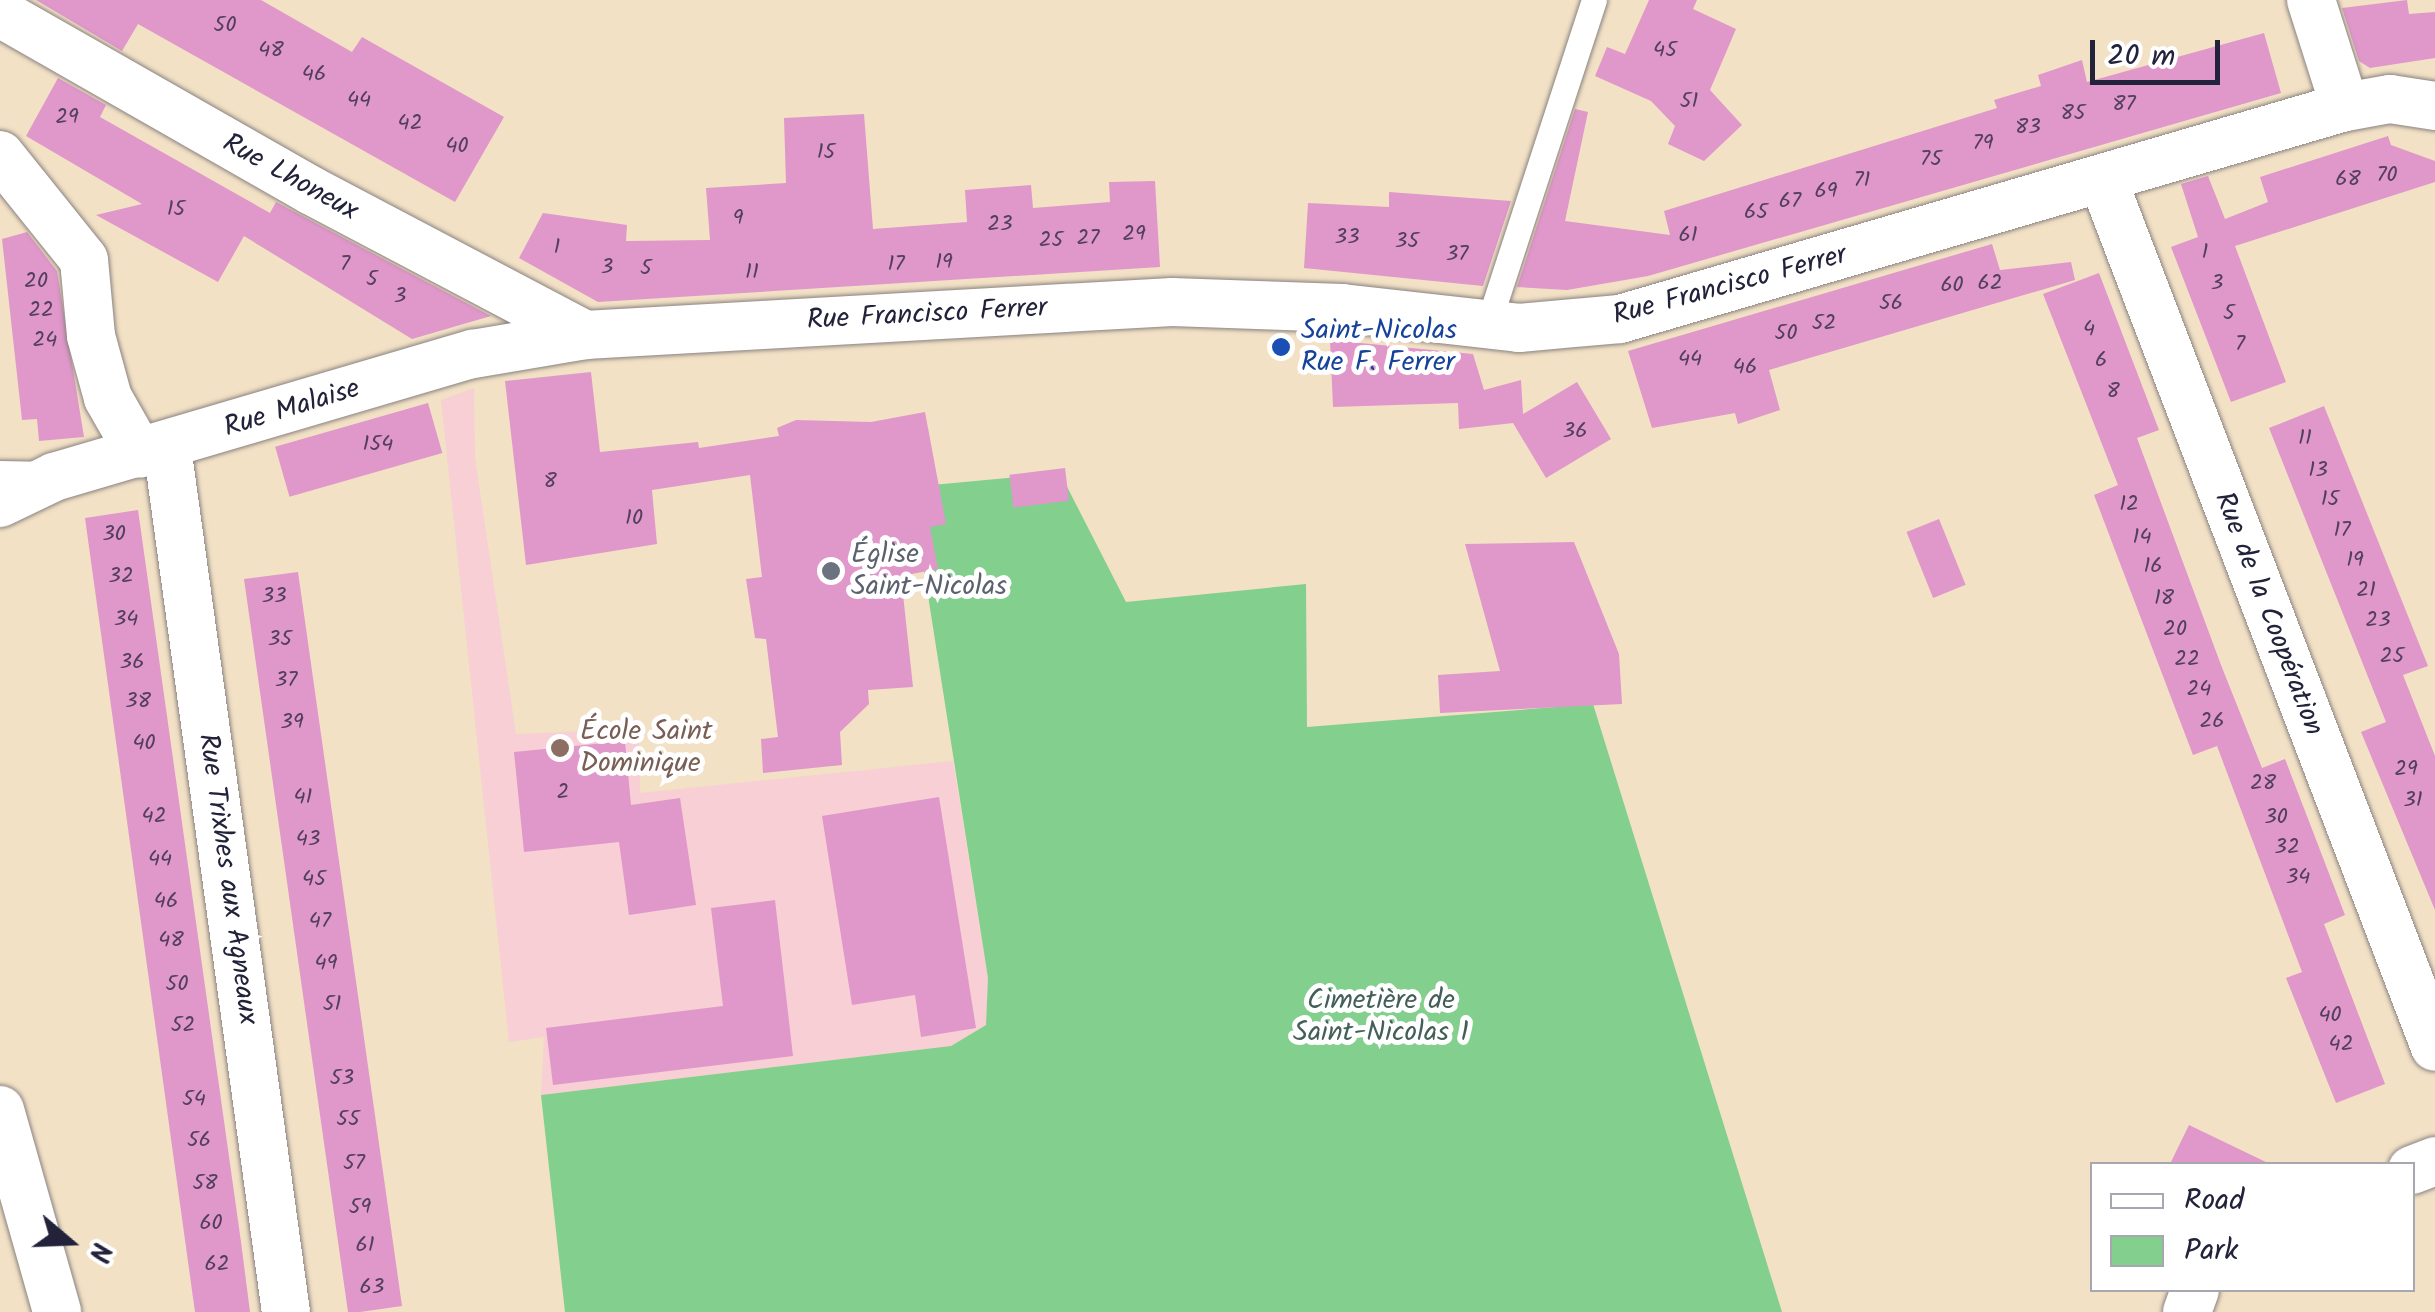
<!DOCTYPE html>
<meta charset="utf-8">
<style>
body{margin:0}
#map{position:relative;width:2435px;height:1312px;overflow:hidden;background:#f2e1c5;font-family:Kalam,sans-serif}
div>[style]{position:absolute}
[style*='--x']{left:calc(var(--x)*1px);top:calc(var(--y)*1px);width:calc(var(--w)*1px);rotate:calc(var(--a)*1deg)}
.built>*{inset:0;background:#f7cfd4}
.green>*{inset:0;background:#82cf8e}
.building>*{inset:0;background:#e097ca;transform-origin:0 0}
.roads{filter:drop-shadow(0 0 2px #8a8280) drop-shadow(0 0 2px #8a8280)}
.lane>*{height:25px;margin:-12.5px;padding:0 12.5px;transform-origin:12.5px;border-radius:12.5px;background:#fff}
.street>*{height:48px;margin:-24px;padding:0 24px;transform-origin:24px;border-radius:24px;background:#fff}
.dots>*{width:28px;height:28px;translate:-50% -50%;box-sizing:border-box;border:5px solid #fff;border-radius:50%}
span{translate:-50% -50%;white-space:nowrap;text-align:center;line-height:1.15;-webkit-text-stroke:10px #fff;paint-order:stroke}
.number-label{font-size:22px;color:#523f5f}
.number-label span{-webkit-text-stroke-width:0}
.street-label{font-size:28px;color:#22223b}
.transit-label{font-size:28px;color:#164399}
.left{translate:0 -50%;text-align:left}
.worship-label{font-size:28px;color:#5b616d}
.education-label{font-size:28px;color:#785e54}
.park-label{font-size:28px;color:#445f58}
.legend{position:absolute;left:2090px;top:1162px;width:325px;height:130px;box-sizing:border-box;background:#fff;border:2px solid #a7a7b1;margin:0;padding:12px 18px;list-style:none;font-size:30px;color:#22223b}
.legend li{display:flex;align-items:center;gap:20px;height:50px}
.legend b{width:50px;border:2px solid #a7a7b1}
.north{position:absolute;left:20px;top:1192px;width:100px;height:100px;-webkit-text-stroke:8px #fff;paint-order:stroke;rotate:109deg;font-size:28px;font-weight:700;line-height:40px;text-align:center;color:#22223b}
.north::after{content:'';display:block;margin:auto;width:35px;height:45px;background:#22223b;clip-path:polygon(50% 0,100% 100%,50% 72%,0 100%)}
.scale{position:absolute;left:2090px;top:40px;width:130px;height:45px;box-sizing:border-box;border:5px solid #22223b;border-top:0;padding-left:12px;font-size:30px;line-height:35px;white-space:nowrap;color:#22223b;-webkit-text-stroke:8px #fff;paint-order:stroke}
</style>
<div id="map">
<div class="built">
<i style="clip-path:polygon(474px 388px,475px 458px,516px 734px,639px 729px,640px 793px,953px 761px,988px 978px,986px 1025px,951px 1046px,541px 1095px,544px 1037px,509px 1042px,441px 400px)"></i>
</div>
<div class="green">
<i style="clip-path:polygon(1060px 473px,1126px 602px,1306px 584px,1307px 727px,1593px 704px,1782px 1312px,565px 1312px,541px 1095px,951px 1046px,986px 1025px,988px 978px,911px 487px)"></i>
</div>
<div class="building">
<i style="clip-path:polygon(36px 0,261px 0,352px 52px,362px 37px,504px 117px,455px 202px,138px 24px,122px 51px)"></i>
<i style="clip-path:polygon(1649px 0,1697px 0,1693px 9px,1736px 29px,1710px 90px,1742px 125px,1704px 161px,1668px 144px,1675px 126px,1651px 101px,1595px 76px,1607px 47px,1625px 54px)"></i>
<i style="clip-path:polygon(2407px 0,2409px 14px,2435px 12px,2435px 58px,2370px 68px,2359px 61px,2342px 8px)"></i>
<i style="clip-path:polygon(2264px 33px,2281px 93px,1648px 276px,1567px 290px,1517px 287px,1575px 109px,1588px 112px,1565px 221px,1670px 235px,1664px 211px,1997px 108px,1994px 100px,2041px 86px,2038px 75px,2082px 60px,2087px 82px)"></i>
<i style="clip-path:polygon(58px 78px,106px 105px,100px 117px,270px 213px,276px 202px,491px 316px,412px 339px,244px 236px,218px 282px,96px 215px,142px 204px,26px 136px)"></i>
<i style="clip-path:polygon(864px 114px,873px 229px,967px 222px,965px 190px,1031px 185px,1033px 208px,1110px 202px,1109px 182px,1155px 181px,1160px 267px,598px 302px,519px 258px,543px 213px,627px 225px,626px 241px,710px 240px,706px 188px,786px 183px,784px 118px)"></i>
<i style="clip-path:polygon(2388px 136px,2391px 145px,2435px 161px,2435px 182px,2235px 246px,2286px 382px,2231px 402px,2171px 247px,2198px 237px,2181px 184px,2208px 176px,2225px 219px,2268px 202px,2260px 177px)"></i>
<i style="clip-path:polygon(1389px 192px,1511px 201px,1483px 286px,1304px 268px,1308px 203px,1389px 207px)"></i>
<i style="clip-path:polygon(27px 232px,57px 271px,84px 437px,39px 441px,37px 419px,22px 420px,2px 239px)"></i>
<i style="clip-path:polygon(1992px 244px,2000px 270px,2071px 262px,2075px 280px,1769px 370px,1780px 410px,1738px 424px,1735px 413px,1652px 428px,1628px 351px)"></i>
<i style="clip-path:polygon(2099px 273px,2159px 430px,2137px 438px,2221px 665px,2262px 768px,2285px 759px,2345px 915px,2324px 924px,2385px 1084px,2336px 1103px,2286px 978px,2302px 972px,2217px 746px,2193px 755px,2094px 495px,2118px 485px,2043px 294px)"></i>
<i style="clip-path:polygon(1330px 340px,1473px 354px,1484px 390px,1521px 380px,1523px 414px,1577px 382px,1611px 439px,1546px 478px,1513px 423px,1459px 429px,1458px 403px,1333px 407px)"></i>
<i style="clip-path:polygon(591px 372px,600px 452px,698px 442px,699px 448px,779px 436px,777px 428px,796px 420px,871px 422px,925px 412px,946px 524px,930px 527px,938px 569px,901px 576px,913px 687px,868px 690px,869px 704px,840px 732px,842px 765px,763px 773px,761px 739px,778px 737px,766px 639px,755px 638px,746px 579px,762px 577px,750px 475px,652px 490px,657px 544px,526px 565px,505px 381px)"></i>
<i style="left:428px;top:403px;width:52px;height:159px;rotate:74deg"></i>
<i style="clip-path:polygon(2324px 406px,2428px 666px,2403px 675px,2435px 756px,2435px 910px,2361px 732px,2386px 722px,2269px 428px)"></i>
<i style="left:1065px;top:468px;width:33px;height:56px;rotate:83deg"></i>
<i style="clip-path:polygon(138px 510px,241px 1242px,250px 1312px,195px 1312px,85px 518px)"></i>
<i style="left:1939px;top:519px;width:71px;height:35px;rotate:68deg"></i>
<i style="clip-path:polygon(1574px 542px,1619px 654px,1622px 704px,1440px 713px,1438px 675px,1500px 671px,1465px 544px)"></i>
<i style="clip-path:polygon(298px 572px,402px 1306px,360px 1312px,348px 1312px,244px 579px)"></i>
<i style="clip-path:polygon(625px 741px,631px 805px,680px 798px,696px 905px,629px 915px,619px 842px,524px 852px,514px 752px)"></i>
<i style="clip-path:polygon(939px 797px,976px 1028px,921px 1037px,915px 995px,852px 1005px,822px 816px)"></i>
<i style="clip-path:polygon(775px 900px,793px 1056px,553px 1085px,546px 1028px,723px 1006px,711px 908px)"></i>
<i style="clip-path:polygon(2189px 1125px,2270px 1164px,2170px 1164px)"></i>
</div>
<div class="roads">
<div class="lane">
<i style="--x:1488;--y:324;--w:341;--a:-71.9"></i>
<i style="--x:0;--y:473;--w:49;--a:1.2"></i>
</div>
<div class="street">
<i style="--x:2311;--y:0;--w:112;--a:72.4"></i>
<i style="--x:0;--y:13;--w:359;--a:29.7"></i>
<i style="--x:312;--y:191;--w:309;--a:27.8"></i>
<i style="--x:0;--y:155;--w:134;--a:51.3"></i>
<i style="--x:84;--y:260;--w:76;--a:84.7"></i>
<i style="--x:91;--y:336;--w:64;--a:74.7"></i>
<i style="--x:108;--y:398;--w:64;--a:60.3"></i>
<i style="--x:2103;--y:180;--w:928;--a:69.05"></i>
<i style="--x:167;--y:447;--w:873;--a:82.17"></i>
<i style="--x:0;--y:503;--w:60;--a:-25.7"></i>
<i style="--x:54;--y:477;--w:437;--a:-16.4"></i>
<i style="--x:473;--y:354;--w:114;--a:-9.6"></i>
<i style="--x:585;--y:335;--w:588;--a:-3.22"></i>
<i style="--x:1172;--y:302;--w:170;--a:2"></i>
<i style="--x:1342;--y:308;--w:178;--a:6.4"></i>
<i style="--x:1519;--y:328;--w:101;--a:-5.1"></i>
<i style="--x:1620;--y:319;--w:755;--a:-16.3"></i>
<i style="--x:2345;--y:107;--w:46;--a:-10.1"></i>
<i style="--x:2390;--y:99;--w:46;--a:8.8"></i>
<i style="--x:0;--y:1110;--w:210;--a:74.2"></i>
<i style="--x:2412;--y:1170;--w:25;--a:-21"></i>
<i style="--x:2187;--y:1312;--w:23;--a:-70"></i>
</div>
</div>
<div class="dots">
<i style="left:1281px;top:347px;background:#1a4fb4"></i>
<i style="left:831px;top:571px;background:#6b7280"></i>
<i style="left:560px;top:748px;background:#8d6e63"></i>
</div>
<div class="number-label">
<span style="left:225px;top:26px">50</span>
<span style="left:271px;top:51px">48</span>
<span style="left:1665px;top:51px">45</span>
<span style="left:314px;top:75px">46</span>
<span style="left:359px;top:101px">44</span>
<span style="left:1689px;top:102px">51</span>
<span style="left:2124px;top:105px">87</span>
<span style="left:2073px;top:114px">85</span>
<span style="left:67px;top:118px">29</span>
<span style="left:410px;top:124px">42</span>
<span style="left:2028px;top:128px">83</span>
<span style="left:1983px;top:144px">79</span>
<span style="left:457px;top:147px">40</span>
<span style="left:826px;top:153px">15</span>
<span style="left:1931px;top:160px">75</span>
<span style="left:2387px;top:176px">70</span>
<span style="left:2348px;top:180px">68</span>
<span style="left:1862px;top:181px">71</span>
<span style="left:1826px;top:192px">69</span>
<span style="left:1790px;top:202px">67</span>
<span style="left:176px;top:210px">15</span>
<span style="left:1756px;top:213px">65</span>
<span style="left:738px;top:219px">9</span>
<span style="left:1000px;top:225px">23</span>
<span style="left:1134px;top:235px">29</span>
<span style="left:1688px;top:236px">61</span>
<span style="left:1347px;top:238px">33</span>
<span style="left:1088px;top:239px">27</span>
<span style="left:1051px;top:241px">25</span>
<span style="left:1407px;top:242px">35</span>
<span style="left:557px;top:248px">1</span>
<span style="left:2205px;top:253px">1</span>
<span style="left:1457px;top:255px">37</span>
<span style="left:944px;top:263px">19</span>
<span style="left:345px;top:265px">7</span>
<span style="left:896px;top:265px">17</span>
<span style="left:607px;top:268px">3</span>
<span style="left:646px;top:269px">5</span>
<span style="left:752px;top:273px">11</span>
<span style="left:372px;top:280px">5</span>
<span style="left:36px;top:282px">20</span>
<span style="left:1990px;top:284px">62</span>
<span style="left:2217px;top:284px">3</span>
<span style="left:1952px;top:286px">60</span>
<span style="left:400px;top:297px">3</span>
<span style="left:1891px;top:304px">56</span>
<span style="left:41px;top:311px">22</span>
<span style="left:2229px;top:314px">5</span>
<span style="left:1824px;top:324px">52</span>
<span style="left:2089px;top:330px">4</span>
<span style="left:1786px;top:334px">50</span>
<span style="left:45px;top:341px">24</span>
<span style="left:2240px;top:345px">7</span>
<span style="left:1690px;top:360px">44</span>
<span style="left:2101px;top:361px">6</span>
<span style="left:1745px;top:368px">46</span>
<span style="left:2113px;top:392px">8</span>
<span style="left:1575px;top:432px">36</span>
<span style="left:2305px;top:439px">11</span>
<span style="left:378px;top:445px">154</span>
<span style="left:2318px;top:471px">13</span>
<span style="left:550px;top:482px">8</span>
<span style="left:2330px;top:500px">15</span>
<span style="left:2129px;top:505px">12</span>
<span style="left:634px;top:519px">10</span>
<span style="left:2342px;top:531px">17</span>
<span style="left:114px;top:535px">30</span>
<span style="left:2142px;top:538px">14</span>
<span style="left:2355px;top:561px">19</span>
<span style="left:2153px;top:567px">16</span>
<span style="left:121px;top:577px">32</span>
<span style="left:2366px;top:591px">21</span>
<span style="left:274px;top:597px">33</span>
<span style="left:2164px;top:599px">18</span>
<span style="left:126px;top:620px">34</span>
<span style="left:2378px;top:621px">23</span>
<span style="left:2175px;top:630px">20</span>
<span style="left:280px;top:640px">35</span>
<span style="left:2392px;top:657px">25</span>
<span style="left:2187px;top:660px">22</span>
<span style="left:132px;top:663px">36</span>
<span style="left:286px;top:681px">37</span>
<span style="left:2199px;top:690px">24</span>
<span style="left:138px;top:702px">38</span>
<span style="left:2212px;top:722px">26</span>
<span style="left:292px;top:723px">39</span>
<span style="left:144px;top:744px">40</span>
<span style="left:2406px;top:770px">29</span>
<span style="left:2263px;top:784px">28</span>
<span style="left:563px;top:793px">2</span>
<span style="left:303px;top:798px">41</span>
<span style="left:2413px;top:801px">31</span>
<span style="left:154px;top:817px">42</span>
<span style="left:2276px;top:818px">30</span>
<span style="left:308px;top:840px">43</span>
<span style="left:2287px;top:848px">32</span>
<span style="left:160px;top:860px">44</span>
<span style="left:2298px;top:878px">34</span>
<span style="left:314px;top:880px">45</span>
<span style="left:166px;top:902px">46</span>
<span style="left:320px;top:922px">47</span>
<span style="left:171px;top:941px">48</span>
<span style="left:326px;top:964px">49</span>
<span style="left:177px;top:985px">50</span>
<span style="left:332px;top:1005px">51</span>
<span style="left:2330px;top:1016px">40</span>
<span style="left:183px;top:1026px">52</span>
<span style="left:2341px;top:1045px">42</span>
<span style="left:342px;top:1079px">53</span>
<span style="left:194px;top:1100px">54</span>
<span style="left:348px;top:1120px">55</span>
<span style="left:199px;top:1141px">56</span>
<span style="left:354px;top:1164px">57</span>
<span style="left:205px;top:1184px">58</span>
<span style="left:360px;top:1208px">59</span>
<span style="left:211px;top:1224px">60</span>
<span style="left:365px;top:1246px">61</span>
<span style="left:217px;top:1265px">62</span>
<span style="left:372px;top:1288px">63</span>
</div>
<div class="street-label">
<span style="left:290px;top:178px;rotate:29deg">Rue Lhoneux</span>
<span style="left:1730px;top:286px;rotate:-15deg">Rue Francisco Ferrer</span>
<span style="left:927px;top:315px;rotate:-3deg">Rue Francisco Ferrer</span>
<span style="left:292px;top:409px;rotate:-17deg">Rue Malaise</span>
<span style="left:2268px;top:614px;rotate:69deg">Rue de la Coopération</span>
<span style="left:227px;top:879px;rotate:82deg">Rue Trixhes aux Agneaux</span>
</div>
<div class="transit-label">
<span class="left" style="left:1301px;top:347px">Saint-Nicolas<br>Rue F. Ferrer</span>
</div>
<div class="worship-label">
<span class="left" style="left:851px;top:571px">Église<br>Saint-Nicolas</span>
</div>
<div class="education-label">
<span class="left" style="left:580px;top:748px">École Saint<br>Dominique</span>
</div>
<div class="park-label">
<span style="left:1381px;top:1017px">Cimetière de<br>Saint-Nicolas 1</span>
</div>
<ul class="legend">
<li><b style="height:12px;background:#fff"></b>Road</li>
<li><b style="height:28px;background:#82cf8e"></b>Park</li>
</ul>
<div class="north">N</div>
<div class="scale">20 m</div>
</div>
